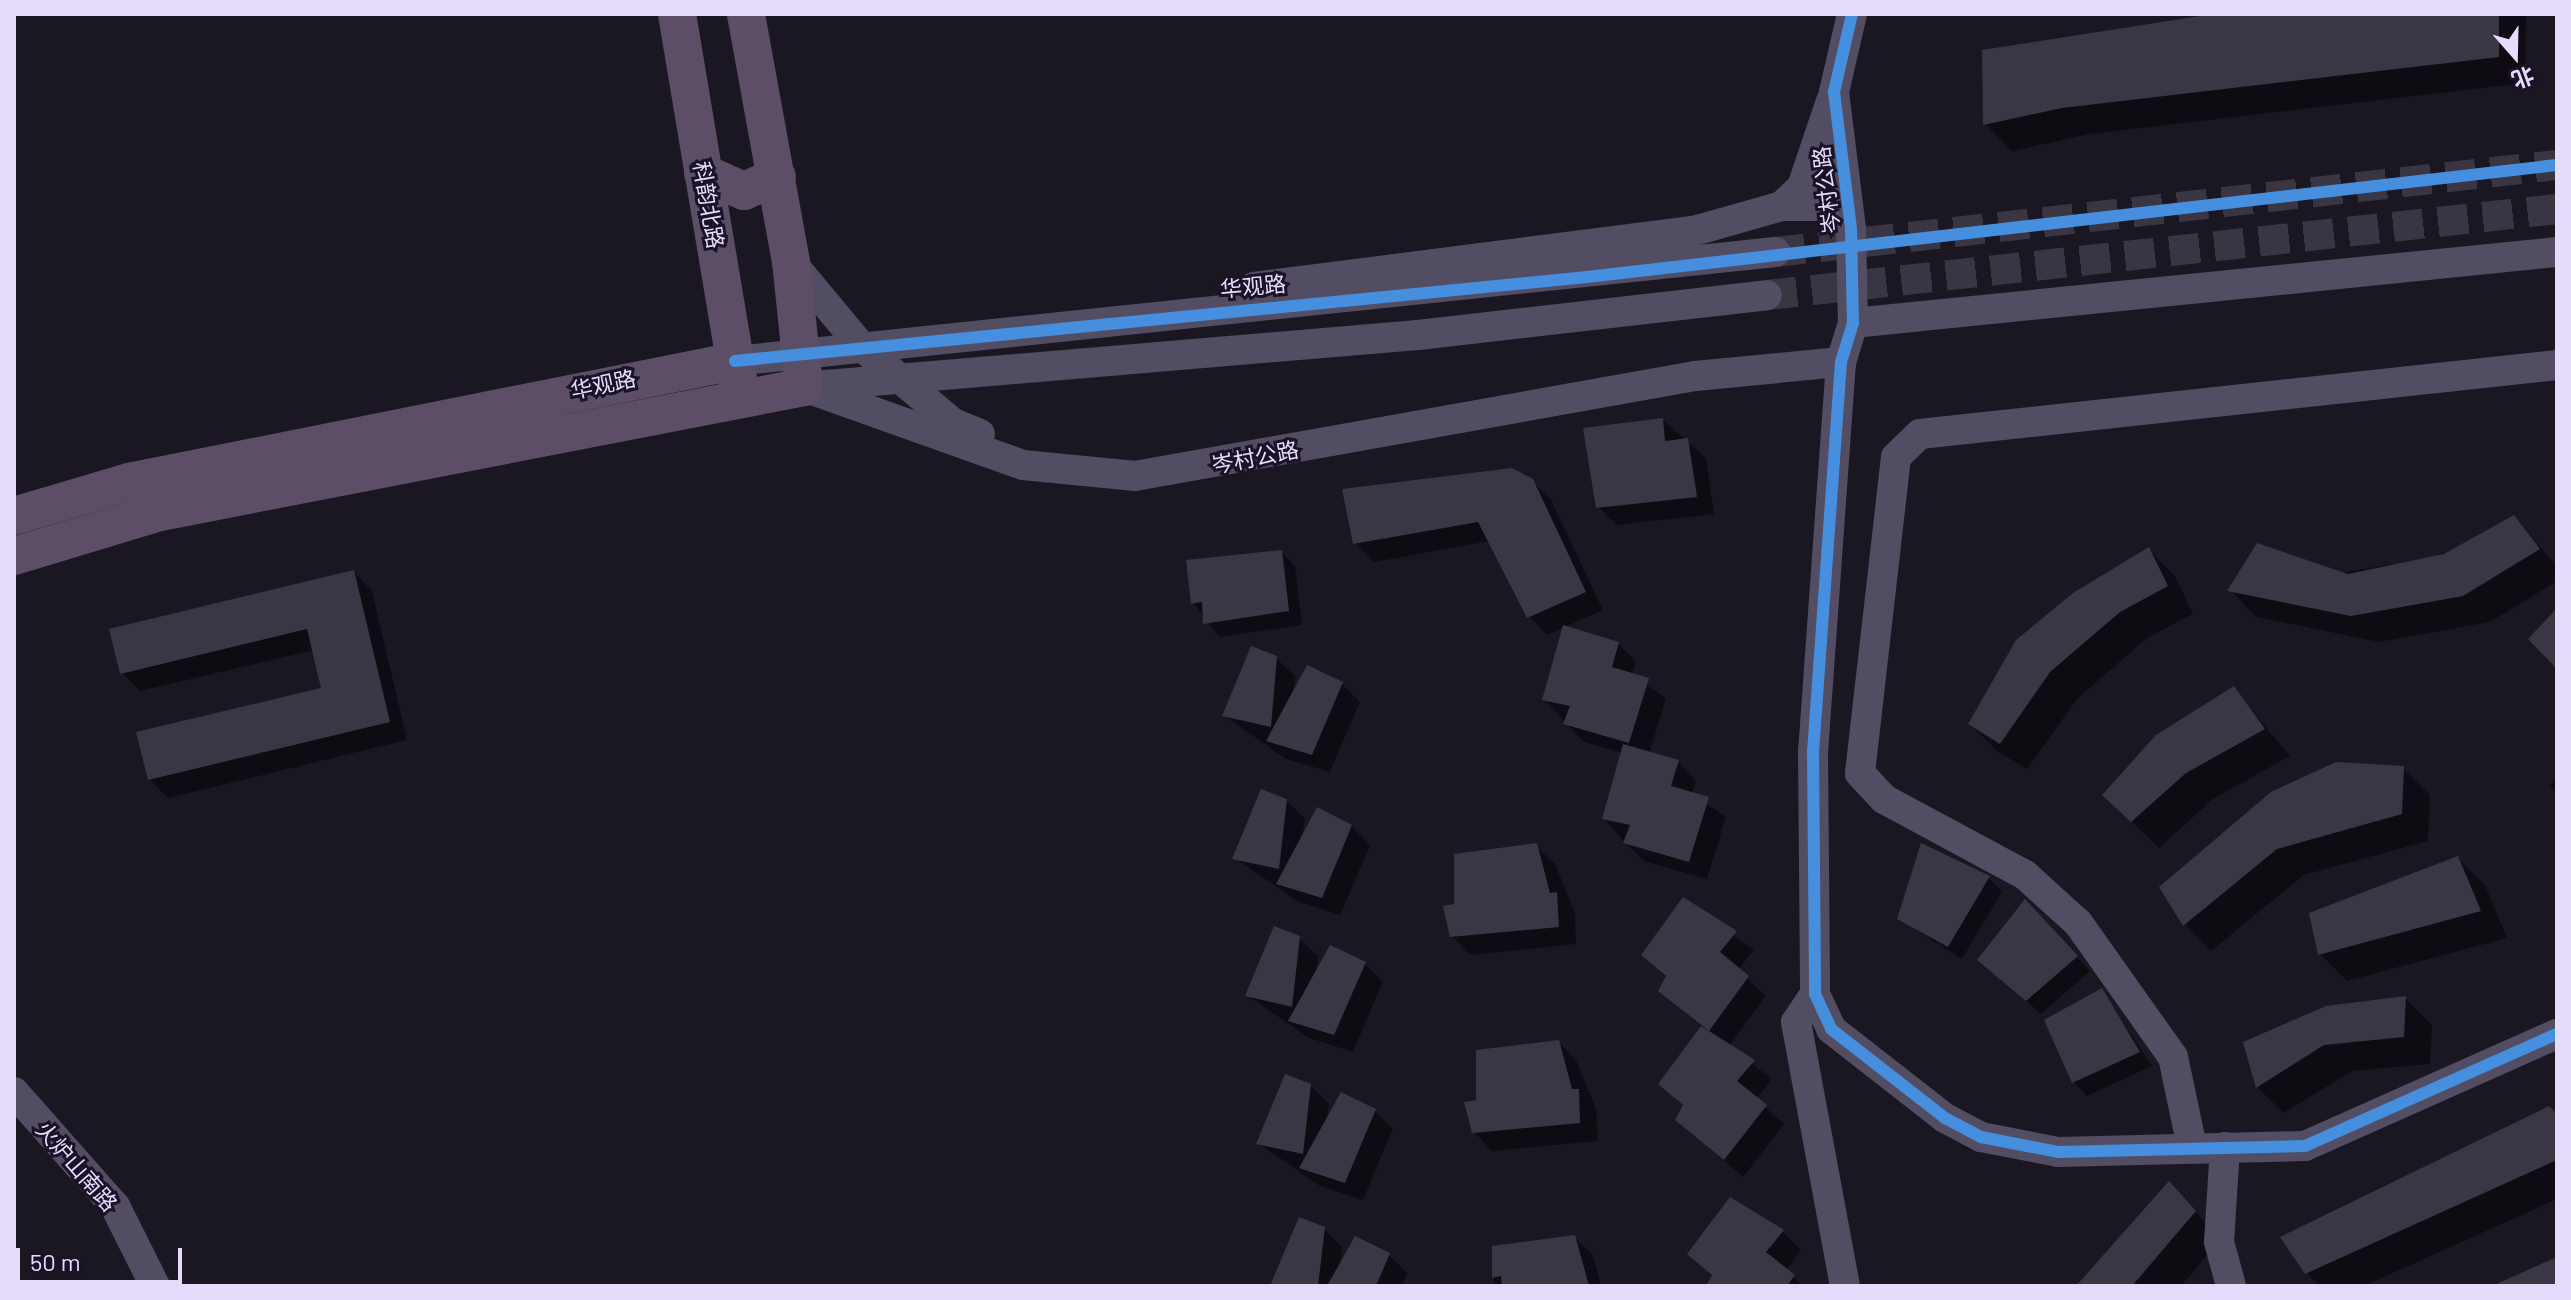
<!DOCTYPE html>
<meta charset="utf-8">
<style>
body{margin:0}
#map{position:relative;width:2571px;height:1300px;overflow:hidden;background:#1b1722;font-family:Barlow,"Noto Sans SC",sans-serif}
div>[style]{position:absolute}
[style*='--x']{left:calc(var(--x)*1px);top:calc(var(--y)*1px);width:calc(var(--w)*1px);rotate:calc(var(--a)*1deg)}
.shadow>*{inset:0;background:#0007}
.building>*{inset:0;background:#3b3644}
.minor-tunnel>*{height:30px;margin-top:-15px;transform-origin:0;background:repeating-linear-gradient(90deg,#393543 0 30px,transparent 0 45px)}
.minor>*{height:30px;margin:-15px;padding:0 15px;transform-origin:15px;border-radius:15px;background:#524d62}
.major>*{height:38px;margin:-19px;padding:0 19px;transform-origin:19px;border-radius:19px;background:#5b4e66}
.cycleway>*{height:12px;margin:-6px;padding:0 6px;transform-origin:6px;border-radius:6px;background:#468fdf}
span{translate:-50% -50%;white-space:nowrap;text-align:center;line-height:1.15;-webkit-text-stroke:6px #1a1227;paint-order:stroke}
.street-label{font-size:22px;color:#e5dcfc}
.frame{position:absolute;inset:0;border:16px solid #e5dcfc;pointer-events:none}
.north{position:absolute;left:2475px;top:16px;width:80px;height:80px;-webkit-text-stroke:6px #1a1227;paint-order:stroke;rotate:160deg;font-size:22px;font-weight:700;line-height:32px;text-align:center;color:#e5dcfc}
.north::after{content:'';display:block;margin:auto;width:28px;height:36px;background:#e5dcfc;clip-path:polygon(50% 0,100% 100%,50% 72%,0 100%)}
.scale{position:absolute;left:16px;top:1248px;width:166px;height:36px;box-sizing:border-box;border:4px solid #e5dcfc;border-top:0;padding-left:10px;font-size:24px;line-height:28px;white-space:nowrap;color:#e5dcfc;-webkit-text-stroke:6px #1a1227;paint-order:stroke}
</style>
<div id="map">
<div class="shadow">
<i style="clip-path:polygon(2247px 14px,2526px 14px,2525px 83px,2090px 134px,2012px 151px,1985px 124px)"></i>
<i style="clip-path:polygon(1663px 420px,1706px 458px,1714px 514px,1617px 525px,1598px 507px)"></i>
<i style="clip-path:polygon(1532px 481px,1551px 500px,1603px 610px,1547px 635px,1529px 616px,1490px 541px,1374px 562px,1355px 543px)"></i>
<i style="clip-path:polygon(2514px 518px,2557px 566px,2557px 581px,2490px 622px,2379px 642px,2256px 617px,2230px 590px,2445px 556px)"></i>
<i style="clip-path:polygon(2149px 550px,2175px 576px,2193px 614px,2147px 638px,2077px 699px,2027px 769px,1997px 751px,1970px 724px)"></i>
<i style="clip-path:polygon(1281px 552px,1295px 566px,1302px 625px,1219px 637px,1193px 603px)"></i>
<i style="clip-path:polygon(354px 572px,372px 591px,407px 740px,168px 798px,149px 779px,323px 689px,314px 650px,140px 691px,122px 673px)"></i>
<i style="clip-path:polygon(1618px 643px,1636px 662px,1632px 675px,1666px 698px,1649px 754px,1678px 762px,1696px 781px,1692px 794px,1726px 817px,1707px 879px,1644px 861px,1625px 843px,1604px 818px,1623px 753px,1584px 742px,1544px 699px)"></i>
<i style="clip-path:polygon(1276px 658px,1295px 676px,1293px 695px,1342px 684px,1360px 702px,1330px 772px,1286px 759px,1225px 716px)"></i>
<i style="clip-path:polygon(2234px 689px,2290px 756px,2213px 799px,2159px 848px,2131px 821px)"></i>
<i style="clip-path:polygon(2403px 768px,2430px 795px,2428px 841px,2304px 875px,2211px 951px,2185px 925px,2162px 887px)"></i>
<i style="clip-path:polygon(2557px 777px,2557px 793px,2550px 786px)"></i>
<i style="clip-path:polygon(1286px 800px,1305px 819px,1302px 838px,1351px 826px,1370px 845px,1340px 915px,1297px 901px,1235px 858px)"></i>
<i style="clip-path:polygon(1536px 846px,1555px 864px,1575px 913px,1576px 944px,1470px 955px,1452px 936px,1456px 906px)"></i>
<i style="clip-path:polygon(2458px 858px,2485px 885px,2507px 938px,2347px 981px,2320px 954px)"></i>
<i style="clip-path:polygon(1989px 878px,2002px 892px,1962px 959px,1899px 919px)"></i>
<i style="clip-path:polygon(1684px 900px,1754px 950px,1738px 970px,1766px 996px,1729px 1046px,1772px 1079px,1756px 1099px,1784px 1124px,1743px 1177px,1678px 1120px,1684px 1107px,1661px 1084px,1702px 1027px,1661px 991px,1667px 978px,1643px 955px)"></i>
<i style="clip-path:polygon(2038px 915px,2090px 971px,2041px 1014px,1980px 960px)"></i>
<i style="clip-path:polygon(1299px 938px,1318px 956px,1316px 974px,1364px 963px,1383px 982px,1353px 1052px,1309px 1038px,1247px 995px)"></i>
<i style="clip-path:polygon(2102px 991px,2152px 1066px,2087px 1096px,2074px 1082px)"></i>
<i style="clip-path:polygon(2406px 999px,2432px 1025px,2430px 1064px,2352px 1071px,2284px 1113px,2257px 1087px,2246px 1043px)"></i>
<i style="clip-path:polygon(1558px 1042px,1576px 1060px,1596px 1109px,1598px 1141px,1492px 1151px,1474px 1132px)"></i>
<i style="clip-path:polygon(1310px 1085px,1329px 1104px,1326px 1122px,1375px 1111px,1393px 1129px,1363px 1200px,1320px 1186px,1258px 1143px)"></i>
<i style="clip-path:polygon(2557px 1116px,2557px 1199px,2364px 1286px,2320px 1286px,2307px 1273px)"></i>
<i style="clip-path:polygon(2169px 1184px,2221px 1239px,2181px 1286px,2078px 1286px)"></i>
<i style="clip-path:polygon(1324px 1229px,1342px 1247px,1340px 1266px,1389px 1255px,1407px 1273px,1402px 1286px,1272px 1286px)"></i>
<i style="clip-path:polygon(1783px 1232px,1801px 1250px,1786px 1270px,1803px 1286px,1708px 1286px,1713px 1277px,1690px 1254px)"></i>
<i style="clip-path:polygon(1574px 1237px,1593px 1255px,1601px 1286px,1494px 1286px,1494px 1247px)"></i>
</div>
<div class="building">
<i style="clip-path:polygon(2213px 14px,2499px 14px,2499px 57px,2062px 108px,1983px 125px,1982px 50px)"></i>
<i style="clip-path:polygon(1663px 418px,1665px 441px,1688px 438px,1697px 497px,1596px 508px,1583px 428px)"></i>
<i style="clip-path:polygon(1512px 468px,1533px 479px,1586px 592px,1527px 618px,1478px 522px,1353px 544px,1342px 489px)"></i>
<i style="clip-path:polygon(2514px 515px,2540px 549px,2463px 596px,2351px 616px,2227px 591px,2257px 543px,2348px 574px,2444px 554px)"></i>
<i style="clip-path:polygon(2149px 547px,2168px 586px,2120px 612px,2050px 672px,2000px 744px,1968px 724px,2016px 640px,2073px 593px)"></i>
<i style="clip-path:polygon(1282px 550px,1289px 611px,1203px 624px,1202px 602px,1191px 604px,1186px 560px)"></i>
<i style="clip-path:polygon(354px 570px,390px 722px,148px 780px,136px 732px,321px 688px,307px 629px,120px 674px,109px 629px)"></i>
<i style="clip-path:polygon(2557px 608px,2557px 669px,2528px 639px)"></i>
<i style="clip-path:polygon(1563px 625px,1619px 642px,1612px 667px,1649px 678px,1629px 743px,1563px 724px,1570px 706px,1542px 700px)"></i>
<i style="clip-path:polygon(1251px 646px,1277px 656px,1271px 727px,1222px 716px)"></i>
<i style="clip-path:polygon(1307px 665px,1343px 682px,1312px 755px,1266px 741px)"></i>
<i style="clip-path:polygon(2234px 686px,2265px 729px,2186px 773px,2131px 822px,2102px 795px,2156px 735px)"></i>
<i style="clip-path:polygon(1623px 744px,1679px 760px,1671px 786px,1709px 797px,1689px 862px,1623px 843px,1630px 825px,1602px 819px)"></i>
<i style="clip-path:polygon(2336px 762px,2404px 766px,2402px 814px,2277px 849px,2183px 926px,2159px 887px,2271px 792px)"></i>
<i style="clip-path:polygon(1261px 789px,1287px 799px,1279px 869px,1232px 859px)"></i>
<i style="clip-path:polygon(1317px 807px,1352px 825px,1322px 898px,1276px 884px)"></i>
<i style="clip-path:polygon(1537px 843px,1550px 893px,1557px 892px,1559px 927px,1450px 937px,1443px 906px,1454px 904px,1454px 854px)"></i>
<i style="clip-path:polygon(1921px 843px,1990px 876px,1948px 947px,1897px 919px)"></i>
<i style="clip-path:polygon(2458px 856px,2481px 911px,2318px 955px,2309px 913px)"></i>
<i style="clip-path:polygon(1683px 897px,1737px 931px,1720px 952px,1749px 976px,1709px 1031px,1658px 991px,1666px 976px,1641px 955px)"></i>
<i style="clip-path:polygon(2025px 899px,2078px 956px,2026px 1001px,1977px 960px)"></i>
<i style="clip-path:polygon(1274px 926px,1300px 936px,1292px 1007px,1245px 996px)"></i>
<i style="clip-path:polygon(1330px 945px,1366px 962px,1334px 1035px,1288px 1021px)"></i>
<i style="clip-path:polygon(2102px 988px,2140px 1052px,2072px 1083px,2044px 1020px)"></i>
<i style="clip-path:polygon(2406px 996px,2404px 1037px,2324px 1045px,2256px 1088px,2243px 1042px,2326px 1006px)"></i>
<i style="clip-path:polygon(1701px 1026px,1755px 1060px,1737px 1081px,1767px 1105px,1724px 1160px,1675px 1120px,1683px 1105px,1658px 1084px)"></i>
<i style="clip-path:polygon(1559px 1040px,1572px 1089px,1579px 1089px,1580px 1123px,1472px 1133px,1464px 1102px,1476px 1100px,1476px 1050px)"></i>
<i style="clip-path:polygon(1285px 1074px,1311px 1084px,1303px 1154px,1256px 1144px)"></i>
<i style="clip-path:polygon(1341px 1092px,1376px 1109px,1345px 1183px,1299px 1168px)"></i>
<i style="clip-path:polygon(2549px 1106px,2557px 1114px,2557px 1160px,2305px 1274px,2280px 1237px)"></i>
<i style="clip-path:polygon(2169px 1181px,2196px 1211px,2132px 1286px,2076px 1286px)"></i>
<i style="clip-path:polygon(1730px 1197px,1784px 1230px,1766px 1252px,1795px 1275px,1787px 1286px,1706px 1286px,1712px 1275px,1687px 1254px)"></i>
<i style="clip-path:polygon(1299px 1217px,1325px 1227px,1318px 1286px,1270px 1286px)"></i>
<i style="clip-path:polygon(1575px 1235px,1589px 1286px,1502px 1286px,1501px 1276px,1492px 1278px,1492px 1246px)"></i>
<i style="clip-path:polygon(1355px 1236px,1390px 1253px,1376px 1286px,1327px 1286px)"></i>
<i style="clip-path:polygon(2557px 1257px,2557px 1286px,2492px 1286px)"></i>
</div>
<div class="minor-tunnel">
<i style="--x:1775;--y:252;--w:787;--a:-6.35"></i>
<i style="--x:1767;--y:295;--w:795;--a:-6.21"></i>
</div>
<div class="minor">
<i style="--x:1852;--y:14;--w:80;--a:103"></i>
<i style="--x:1834;--y:92;--w:138;--a:82.9"></i>
<i style="--x:1851;--y:229;--w:94;--a:88.8"></i>
<i style="--x:1853;--y:323;--w:41;--a:107.1"></i>
<i style="--x:1841;--y:362;--w:390;--a:94.1"></i>
<i style="--x:1813;--y:751;--w:243;--a:89.5"></i>
<i style="--x:1815;--y:994;--w:38;--a:65"></i>
<i style="--x:1831;--y:1029;--w:145;--a:38"></i>
<i style="--x:1945;--y:1118;--w:41;--a:27.8"></i>
<i style="--x:1981;--y:1137;--w:78;--a:11"></i>
<i style="--x:2058;--y:1152;--w:247;--a:-1.4"></i>
<i style="--x:2305;--y:1146;--w:276;--a:-24"></i>
<i style="--x:1782;--y:206;--w:28;--a:-44"></i>
<i style="--x:1802;--y:187;--w:91;--a:-71.4"></i>
<i style="--x:791;--y:262;--w:109;--a:50.2"></i>
<i style="--x:861;--y:346;--w:120;--a:39.9"></i>
<i style="--x:953;--y:423;--w:29;--a:22"></i>
<i style="--x:1254;--y:287;--w:444;--a:-7.3"></i>
<i style="--x:1694;--y:231;--w:91;--a:-15.9"></i>
<i style="--x:1782;--y:206;--w:66;--a:0"></i>
<i style="--x:1853;--y:323;--w:708;--a:-5.76"></i>
<i style="--x:735;--y:361;--w:1046;--a:-5.98"></i>
<i style="--x:814;--y:386;--w:606;--a:-4.83"></i>
<i style="--x:1418;--y:335;--w:351;--a:-6.5"></i>
<i style="--x:804;--y:387;--w:232;--a:19.6"></i>
<i style="--x:1023;--y:465;--w:113;--a:5.6"></i>
<i style="--x:1135;--y:476;--w:569;--a:-10.12"></i>
<i style="--x:1695;--y:376;--w:147;--a:-5.5"></i>
<i style="--x:1815;--y:994;--w:34;--a:124"></i>
<i style="--x:1796;--y:1022;--w:269;--a:79.5"></i>
<i style="--x:14;--y:1092;--w:152;--a:48.5"></i>
<i style="--x:115;--y:1206;--w:89;--a:63.4"></i>
<i style="--x:2192;--y:1147;--w:92;--a:-101.9"></i>
<i style="--x:2173;--y:1057;--w:164;--a:-125.3"></i>
<i style="--x:2078;--y:923;--w:72;--a:-137.8"></i>
<i style="--x:2025;--y:875;--w:160;--a:-151.7"></i>
<i style="--x:1884;--y:799;--w:35;--a:-133"></i>
<i style="--x:1860;--y:773;--w:318;--a:-83.5"></i>
<i style="--x:1896;--y:457;--w:33;--a:-44"></i>
<i style="--x:1920;--y:434;--w:641;--a:-6.18"></i>
<i style="--x:2225;--y:1147;--w:95;--a:93.6"></i>
<i style="--x:2219;--y:1242;--w:46;--a:74.7"></i>
</div>
<div class="major">
<i style="--x:677;--y:14;--w:377;--a:80.5"></i>
<i style="--x:703;--y:173;--w:45;--a:23.7"></i>
<i style="--x:744;--y:191;--w:36;--a:-24"></i>
<i style="--x:14;--y:516;--w:120;--a:-16.5"></i>
<i style="--x:129;--y:482;--w:618;--a:-11.29"></i>
<i style="--x:14;--y:556;--w:152;--a:-16.8"></i>
<i style="--x:160;--y:512;--w:656;--a:-10.98"></i>
<i style="--x:804;--y:387;--w:126;--a:-95.9"></i>
<i style="--x:791;--y:262;--w:252;--a:-100.3"></i>
</div>
<div class="cycleway">
<i style="--x:1852;--y:14;--w:80;--a:103"></i>
<i style="--x:1834;--y:92;--w:138;--a:82.9"></i>
<i style="--x:1851;--y:229;--w:94;--a:88.8"></i>
<i style="--x:1853;--y:323;--w:41;--a:107.1"></i>
<i style="--x:1841;--y:362;--w:390;--a:94.1"></i>
<i style="--x:1813;--y:751;--w:243;--a:89.5"></i>
<i style="--x:1815;--y:994;--w:38;--a:65"></i>
<i style="--x:1831;--y:1029;--w:145;--a:38"></i>
<i style="--x:1945;--y:1118;--w:41;--a:27.8"></i>
<i style="--x:1981;--y:1137;--w:78;--a:11"></i>
<i style="--x:2058;--y:1152;--w:247;--a:-1.4"></i>
<i style="--x:2305;--y:1146;--w:276;--a:-24"></i>
<i style="--x:735;--y:361;--w:856;--a:-5.63"></i>
<i style="--x:1587;--y:277;--w:976;--a:-6.59"></i>
</div>
<div class="street-label">
<span style="left:1826px;top:190px;rotate:-97deg">岑村公路</span>
<span style="left:709px;top:205px;rotate:80deg">科韵北路</span>
<span style="left:1253px;top:286px;rotate:-5deg">华观路</span>
<span style="left:603px;top:384px;rotate:-12deg">华观路</span>
<span style="left:1255px;top:457px;rotate:-11deg">岑村公路</span>
<span style="left:77px;top:1166px;rotate:49deg">火炉山南路</span>
</div>
<div class="frame"></div>
<div class="north">北</div>
<div class="scale">50 m</div>
</div>
